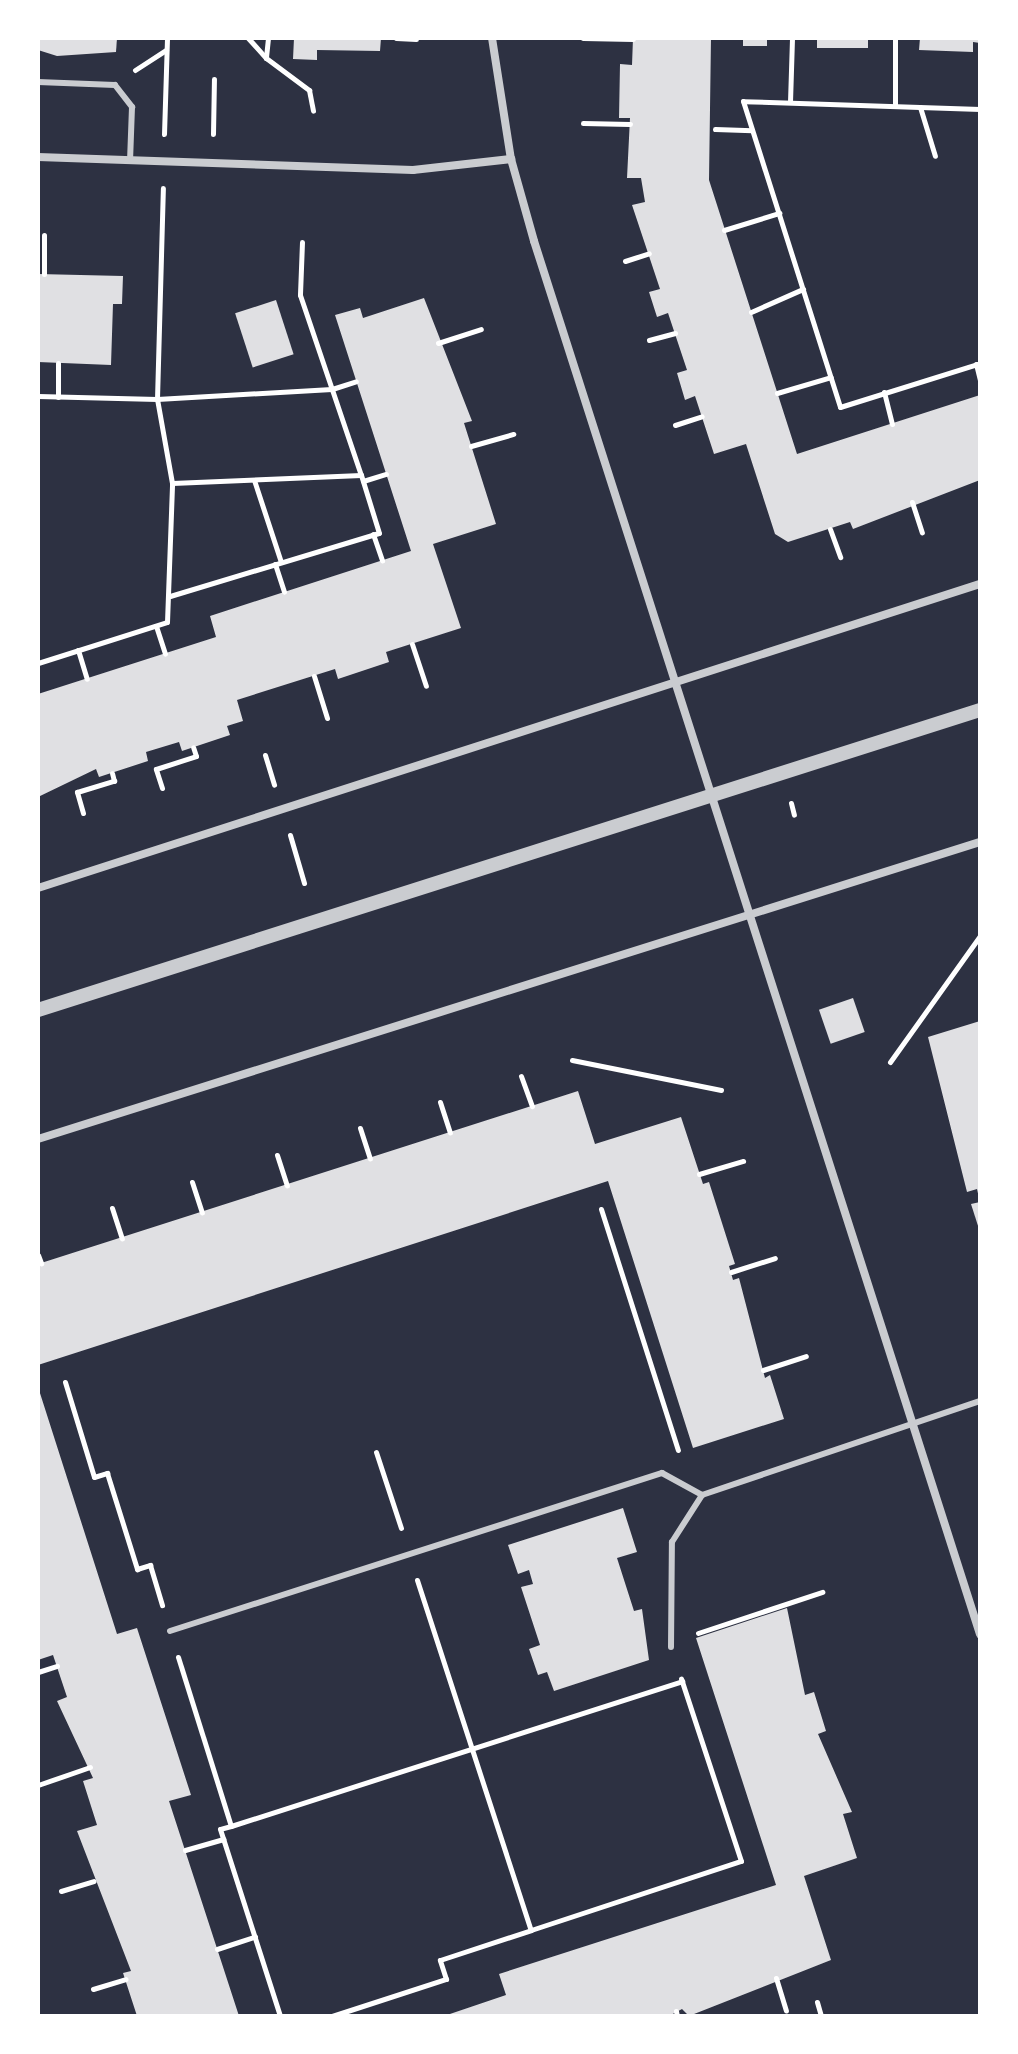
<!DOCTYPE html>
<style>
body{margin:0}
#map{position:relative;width:1018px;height:2054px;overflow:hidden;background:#2d3142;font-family:"Space Grotesk",sans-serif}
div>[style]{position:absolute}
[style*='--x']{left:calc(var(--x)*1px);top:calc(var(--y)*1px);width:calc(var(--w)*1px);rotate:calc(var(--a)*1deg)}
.building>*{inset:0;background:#e0e0e3;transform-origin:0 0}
.path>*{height:5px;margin:-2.5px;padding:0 2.5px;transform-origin:2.5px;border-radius:2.5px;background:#fff}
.service>*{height:6px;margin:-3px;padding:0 3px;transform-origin:3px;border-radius:3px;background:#caccd0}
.minor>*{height:8px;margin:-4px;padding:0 4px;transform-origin:4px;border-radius:4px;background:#caccd0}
.tertiary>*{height:14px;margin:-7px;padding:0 7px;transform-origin:7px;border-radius:7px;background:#caccd0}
span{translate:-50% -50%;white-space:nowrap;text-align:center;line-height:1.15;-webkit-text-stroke:6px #fff;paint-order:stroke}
.frame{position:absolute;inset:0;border:40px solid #fff;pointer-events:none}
</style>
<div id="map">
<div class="building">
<i style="clip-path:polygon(38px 38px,117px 38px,116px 52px,57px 56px,38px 50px)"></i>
<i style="clip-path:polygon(294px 38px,381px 38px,380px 51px,317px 50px,317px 60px,293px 59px)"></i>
<i style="clip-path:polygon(633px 38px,711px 38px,709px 180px,797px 454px,980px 395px,980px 480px,853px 529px,850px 522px,788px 542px,775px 534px,746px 444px,714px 454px,695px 396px,685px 400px,677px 373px,687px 370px,668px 313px,657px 317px,649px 292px,660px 289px,632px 205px,645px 202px,641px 178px,627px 178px,630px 118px,619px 118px,620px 64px,632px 65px)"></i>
<i style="left:743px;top:38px;width:24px;height:8px"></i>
<i style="left:817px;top:38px;width:51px;height:10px"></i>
<i style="clip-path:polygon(920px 38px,980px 38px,980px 43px,973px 42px,973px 52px,919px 50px)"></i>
<i style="clip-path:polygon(38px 274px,123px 276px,122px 304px,113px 304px,111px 365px,38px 362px)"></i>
<i style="clip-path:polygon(424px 298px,472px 421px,464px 423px,496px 524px,433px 544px,461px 628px,386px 652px,389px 662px,338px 679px,335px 669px,237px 700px,243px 721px,227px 726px,230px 735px,182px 751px,179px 742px,146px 752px,148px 761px,99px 777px,96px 769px,38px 797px,38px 694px,216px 637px,210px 616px,411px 551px,335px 315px,360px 308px,363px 318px)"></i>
<i style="left:276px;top:300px;width:57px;height:43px;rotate:72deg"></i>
<i style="left:853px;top:998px;width:36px;height:36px;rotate:71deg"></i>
<i style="clip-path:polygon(980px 1021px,980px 1198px,979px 1198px,977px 1189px,967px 1192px,928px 1037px)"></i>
<i style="clip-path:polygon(578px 1091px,595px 1144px,681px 1117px,703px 1184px,709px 1182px,735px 1264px,729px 1266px,733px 1280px,739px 1278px,765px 1378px,770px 1375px,784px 1419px,693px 1448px,608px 1181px,38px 1365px,38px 1264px)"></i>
<i style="clip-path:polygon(980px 1202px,980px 1229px,979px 1229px,971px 1204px)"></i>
<i style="clip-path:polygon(39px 1390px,117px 1634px,137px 1628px,191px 1795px,169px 1801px,239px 2016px,137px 2016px,123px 1973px,131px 1971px,77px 1831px,97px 1825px,83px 1781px,93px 1778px,57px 1701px,67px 1697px,53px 1655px,38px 1660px)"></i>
<i style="clip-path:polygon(623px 1508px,637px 1552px,617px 1558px,634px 1611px,642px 1609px,649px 1660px,554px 1691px,547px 1672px,538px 1675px,529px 1649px,540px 1645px,521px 1587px,533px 1584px,529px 1570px,518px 1574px,508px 1545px)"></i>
<i style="clip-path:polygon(787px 1608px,805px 1695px,814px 1692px,826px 1731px,818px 1734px,852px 1812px,843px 1814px,857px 1858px,804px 1876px,831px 1960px,689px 2016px,682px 2009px,669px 2016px,444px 2016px,506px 1995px,499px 1974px,776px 1885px,696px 1638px)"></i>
</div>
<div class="path">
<i style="--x:248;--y:38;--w:27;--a:48"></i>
<i style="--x:268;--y:38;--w:20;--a:96"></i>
<i style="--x:266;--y:58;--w:54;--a:36.7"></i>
<i style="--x:309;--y:90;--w:21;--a:79"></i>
<i style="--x:396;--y:38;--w:20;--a:3"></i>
<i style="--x:583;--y:38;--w:50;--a:1.1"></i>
<i style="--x:135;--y:70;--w:37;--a:-33"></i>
<i style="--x:790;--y:102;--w:64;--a:-88.2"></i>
<i style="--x:895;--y:106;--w:67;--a:-90"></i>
<i style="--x:920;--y:107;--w:51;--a:73"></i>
<i style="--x:980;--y:109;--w:237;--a:-178.1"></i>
<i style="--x:743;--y:101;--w:321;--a:72.4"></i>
<i style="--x:840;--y:407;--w:147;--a:-17.4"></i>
<i style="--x:583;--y:123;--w:47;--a:1.2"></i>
<i style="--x:715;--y:129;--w:37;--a:2"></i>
<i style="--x:164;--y:134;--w:96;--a:-88.2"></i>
<i style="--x:213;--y:134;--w:55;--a:-89"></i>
<i style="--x:724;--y:230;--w:58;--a:-17.2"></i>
<i style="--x:302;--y:242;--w:53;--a:92.2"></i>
<i style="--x:300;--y:295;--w:190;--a:71.3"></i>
<i style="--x:625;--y:261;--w:25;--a:-18"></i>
<i style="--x:44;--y:274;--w:39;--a:-90"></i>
<i style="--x:751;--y:312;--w:57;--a:-23.9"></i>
<i style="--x:649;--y:340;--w:27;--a:-15"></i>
<i style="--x:438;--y:343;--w:45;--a:-18"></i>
<i style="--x:58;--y:363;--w:34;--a:90"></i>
<i style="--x:976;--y:364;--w:16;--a:76"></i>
<i style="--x:884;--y:392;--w:33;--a:76"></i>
<i style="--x:777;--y:393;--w:56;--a:-16.5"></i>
<i style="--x:38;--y:396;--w:119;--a:1.4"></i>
<i style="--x:157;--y:399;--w:175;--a:-3.3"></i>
<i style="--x:332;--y:389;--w:25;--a:-18"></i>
<i style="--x:675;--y:425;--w:28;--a:-18"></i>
<i style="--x:471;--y:446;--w:44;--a:-15.9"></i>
<i style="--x:254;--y:480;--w:86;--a:71.8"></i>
<i style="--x:363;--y:481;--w:24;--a:-17"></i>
<i style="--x:912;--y:502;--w:32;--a:72"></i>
<i style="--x:830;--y:529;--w:30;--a:70"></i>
<i style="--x:373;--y:534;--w:28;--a:71"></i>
<i style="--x:275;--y:564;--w:29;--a:72"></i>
<i style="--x:170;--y:596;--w:218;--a:-16.8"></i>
<i style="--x:379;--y:533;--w:61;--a:-107.2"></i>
<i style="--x:361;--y:475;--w:189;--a:177.6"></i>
<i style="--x:156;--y:626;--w:29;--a:72"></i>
<i style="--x:412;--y:644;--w:44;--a:71.6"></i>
<i style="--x:78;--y:650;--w:30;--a:73"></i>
<i style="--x:38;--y:663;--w:135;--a:-17.6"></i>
<i style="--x:167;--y:622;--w:139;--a:-87.9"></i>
<i style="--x:172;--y:483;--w:85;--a:-100.1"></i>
<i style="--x:157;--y:399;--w:211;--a:-88.4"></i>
<i style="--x:314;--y:676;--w:44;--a:72.8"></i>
<i style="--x:265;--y:755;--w:31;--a:73"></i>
<i style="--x:162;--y:788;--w:20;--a:-108"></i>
<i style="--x:156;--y:769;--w:42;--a:-18"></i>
<i style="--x:196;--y:756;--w:9;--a:-108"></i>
<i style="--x:791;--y:803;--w:12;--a:76"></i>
<i style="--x:83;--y:813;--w:22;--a:-106"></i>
<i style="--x:77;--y:792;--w:39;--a:-17"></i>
<i style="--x:114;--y:781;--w:8;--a:-104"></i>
<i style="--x:290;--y:835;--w:50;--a:73.7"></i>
<i style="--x:572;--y:1060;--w:152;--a:11.4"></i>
<i style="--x:890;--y:1062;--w:155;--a:-54.5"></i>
<i style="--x:521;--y:1076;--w:32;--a:70"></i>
<i style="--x:440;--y:1102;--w:32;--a:72"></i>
<i style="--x:360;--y:1128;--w:32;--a:72"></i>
<i style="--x:277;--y:1155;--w:32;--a:72"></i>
<i style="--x:699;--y:1174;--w:46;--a:-16.5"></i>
<i style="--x:192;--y:1182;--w:32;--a:72"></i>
<i style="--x:112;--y:1208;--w:32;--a:72"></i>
<i style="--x:601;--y:1209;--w:253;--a:72.3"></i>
<i style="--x:38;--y:1255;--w:9;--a:69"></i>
<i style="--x:731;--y:1272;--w:46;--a:-17.7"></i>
<i style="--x:763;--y:1370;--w:45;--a:-18"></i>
<i style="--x:65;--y:1382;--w:99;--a:73"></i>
<i style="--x:94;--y:1477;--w:14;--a:-17"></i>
<i style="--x:107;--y:1473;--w:101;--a:72.6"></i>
<i style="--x:137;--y:1569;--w:14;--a:-17"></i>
<i style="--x:150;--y:1565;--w:42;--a:73.3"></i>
<i style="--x:376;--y:1452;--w:80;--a:71.8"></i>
<i style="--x:417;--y:1580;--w:368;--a:72"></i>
<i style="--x:531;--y:1930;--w:221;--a:-18.2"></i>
<i style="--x:741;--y:1861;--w:192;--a:-108.2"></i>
<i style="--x:698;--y:1633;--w:131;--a:-18.3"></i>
<i style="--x:178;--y:1657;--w:177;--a:72.6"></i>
<i style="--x:231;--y:1826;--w:474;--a:-17.8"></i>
<i style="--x:38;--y:1672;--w:20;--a:-18"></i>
<i style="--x:38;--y:1785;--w:55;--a:-19.1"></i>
<i style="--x:231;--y:1826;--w:11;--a:165"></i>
<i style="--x:220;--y:1829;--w:196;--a:72.2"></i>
<i style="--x:185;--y:1850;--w:40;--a:-16"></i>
<i style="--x:61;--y:1891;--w:34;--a:-17"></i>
<i style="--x:217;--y:1949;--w:40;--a:-18"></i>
<i style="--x:776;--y:1978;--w:34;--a:73"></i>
<i style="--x:93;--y:1989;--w:34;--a:-17"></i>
<i style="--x:817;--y:2002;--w:15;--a:74"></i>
<i style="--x:676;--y:2011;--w:5;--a:79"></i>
<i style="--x:332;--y:2016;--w:120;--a:-18"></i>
<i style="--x:446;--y:1979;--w:20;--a:-108"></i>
<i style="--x:440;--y:1960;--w:96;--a:-18.2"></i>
</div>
<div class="service">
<i style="--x:38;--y:82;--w:77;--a:2.2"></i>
<i style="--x:115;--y:85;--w:28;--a:52"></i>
<i style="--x:132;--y:107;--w:54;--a:92.1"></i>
<i style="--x:170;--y:1631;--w:517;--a:-17.8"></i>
<i style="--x:662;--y:1473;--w:46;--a:28.8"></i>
<i style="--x:671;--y:1647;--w:105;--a:-89.5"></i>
<i style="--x:672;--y:1542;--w:56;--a:-57.4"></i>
<i style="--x:702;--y:1495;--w:293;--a:-18.7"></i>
</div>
<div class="minor">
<i style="--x:492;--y:38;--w:122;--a:81.1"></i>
<i style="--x:511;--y:159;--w:85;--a:74.3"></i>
<i style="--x:534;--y:241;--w:1463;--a:72.25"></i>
<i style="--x:38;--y:157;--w:375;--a:2"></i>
<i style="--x:413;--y:170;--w:99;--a:-6.4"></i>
<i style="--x:38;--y:888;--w:990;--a:-17.89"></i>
<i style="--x:38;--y:1139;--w:988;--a:-17.5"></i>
</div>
<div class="tertiary">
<i style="--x:38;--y:1010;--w:989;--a:-17.67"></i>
</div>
<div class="frame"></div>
</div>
